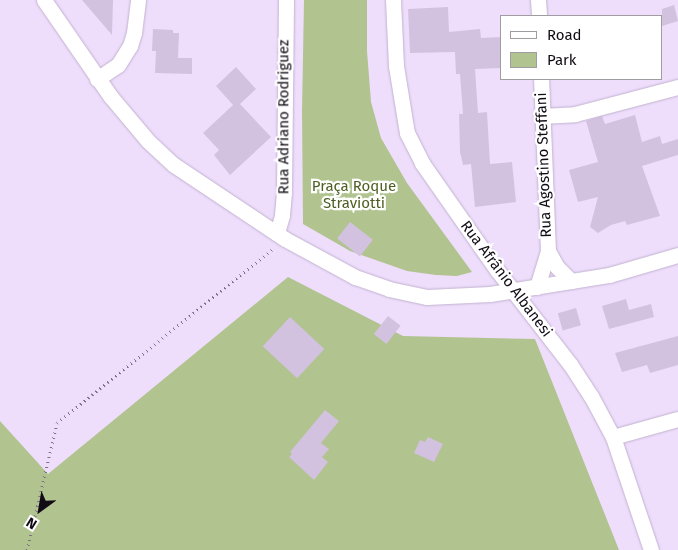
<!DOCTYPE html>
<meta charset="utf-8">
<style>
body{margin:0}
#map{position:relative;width:678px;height:550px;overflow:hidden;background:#eedefc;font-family:"Fira Sans",sans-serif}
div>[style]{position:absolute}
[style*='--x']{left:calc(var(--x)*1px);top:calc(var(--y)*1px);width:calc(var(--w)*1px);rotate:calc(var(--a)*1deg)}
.green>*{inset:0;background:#b1c38f}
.building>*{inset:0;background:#d2c2df;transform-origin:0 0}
.path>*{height:3px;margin-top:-1.5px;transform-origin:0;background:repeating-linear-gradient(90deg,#7d7286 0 1px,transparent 0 5px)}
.roads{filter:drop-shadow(0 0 1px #c2b2cf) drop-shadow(0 0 1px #c2b2cf)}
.street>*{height:15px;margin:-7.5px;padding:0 7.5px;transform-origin:7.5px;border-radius:7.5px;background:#fff}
span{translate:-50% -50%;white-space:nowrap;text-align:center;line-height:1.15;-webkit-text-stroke:4.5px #fff;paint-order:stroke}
.street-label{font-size:15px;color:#100b14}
.park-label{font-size:15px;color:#4d5f21}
.legend{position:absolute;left:500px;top:15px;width:162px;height:65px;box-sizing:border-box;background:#fff;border:1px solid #9f9da1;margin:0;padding:6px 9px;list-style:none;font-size:15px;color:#100b14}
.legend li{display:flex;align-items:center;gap:10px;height:25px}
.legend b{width:25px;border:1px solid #9f9da1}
.north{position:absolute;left:15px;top:485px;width:50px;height:50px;-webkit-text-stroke:4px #fff;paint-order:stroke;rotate:212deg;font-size:14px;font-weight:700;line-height:20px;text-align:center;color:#100b14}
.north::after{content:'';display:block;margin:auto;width:18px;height:22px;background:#100b14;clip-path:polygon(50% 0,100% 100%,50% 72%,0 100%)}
</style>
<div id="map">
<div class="green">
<i style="clip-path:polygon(304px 0,367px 0,367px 51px,371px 102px,381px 138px,407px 183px,472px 272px,457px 276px,436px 275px,407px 271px,350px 251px,303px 224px,302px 112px)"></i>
<i style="clip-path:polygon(288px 277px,403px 336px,535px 339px,619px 550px,0 550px,0 421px,48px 474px)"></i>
</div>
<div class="building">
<i style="clip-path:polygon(82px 0,113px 0,112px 35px)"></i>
<i style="clip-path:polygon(674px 5px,678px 21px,662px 26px,662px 9px)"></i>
<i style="clip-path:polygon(448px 7px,449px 32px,480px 29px,481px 38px,502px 37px,502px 68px,475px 69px,478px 113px,487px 112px,490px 164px,512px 162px,516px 202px,475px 207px,471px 164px,463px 165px,460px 152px,459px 114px,463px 114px,460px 74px,456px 74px,455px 52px,410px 53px,408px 9px)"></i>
<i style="clip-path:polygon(153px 29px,173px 30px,173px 33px,179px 33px,178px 58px,192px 58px,192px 74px,155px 73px,156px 51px,152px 51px)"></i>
<i style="clip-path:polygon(236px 67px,256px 89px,240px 104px,271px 137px,230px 175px,214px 155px,219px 150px,203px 133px,233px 105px,216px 86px)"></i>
<i style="clip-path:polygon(635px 115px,642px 142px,660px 136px,662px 144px,678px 139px,678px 155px,642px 166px,660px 216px,627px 225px,625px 221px,611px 225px,598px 233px,590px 227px,598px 197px,578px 202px,569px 170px,598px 162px,586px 121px,602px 116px,605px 124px)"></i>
<i style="left:350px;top:222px;width:29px;height:21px;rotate:38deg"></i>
<i style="clip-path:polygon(626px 299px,629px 310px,651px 304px,654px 317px,609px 329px,602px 306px)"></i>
<i style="left:576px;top:308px;width:18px;height:19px;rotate:74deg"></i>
<i style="left:388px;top:316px;width:16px;height:23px;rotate:38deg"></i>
<i style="left:290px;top:317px;width:47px;height:40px;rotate:43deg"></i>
<i style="clip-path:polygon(678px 336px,678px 365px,650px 373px,647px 365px,622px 372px,615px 353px)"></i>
<i style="clip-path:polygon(325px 410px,339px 421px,321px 443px,329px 449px,322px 457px,328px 462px,314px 480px,289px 457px,292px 454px,290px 452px)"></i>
<i style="clip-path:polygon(428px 437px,443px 444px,434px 462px,414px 453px,420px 440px,425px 442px)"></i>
</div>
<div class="path">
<i style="--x:27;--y:550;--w:130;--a:-76.7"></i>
<i style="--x:57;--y:423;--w:277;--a:-38.9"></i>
</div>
<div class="roads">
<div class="street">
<i style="--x:44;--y:0;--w:118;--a:55.4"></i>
<i style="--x:111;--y:97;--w:57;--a:49.9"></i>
<i style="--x:148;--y:141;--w:35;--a:43"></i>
<i style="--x:174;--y:165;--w:133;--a:33.7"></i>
<i style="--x:285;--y:239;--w:80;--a:28.5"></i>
<i style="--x:355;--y:277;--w:36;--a:19"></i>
<i style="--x:389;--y:289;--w:39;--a:12"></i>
<i style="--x:427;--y:297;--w:63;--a:-2.7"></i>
<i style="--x:490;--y:294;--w:121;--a:-9.1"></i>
<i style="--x:609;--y:275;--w:72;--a:-16.2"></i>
<i style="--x:393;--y:0;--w:66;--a:87.4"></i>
<i style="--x:396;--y:66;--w:68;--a:80.7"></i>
<i style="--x:407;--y:133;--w:34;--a:63"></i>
<i style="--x:422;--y:163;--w:131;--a:55"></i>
<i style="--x:497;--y:270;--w:119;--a:52.2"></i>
<i style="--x:570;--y:364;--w:38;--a:57"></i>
<i style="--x:591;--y:396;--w:47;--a:61.8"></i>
<i style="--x:613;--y:437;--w:119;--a:71.4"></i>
<i style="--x:538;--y:0;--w:16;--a:86"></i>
<i style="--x:97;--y:79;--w:25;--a:-34"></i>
<i style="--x:118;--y:65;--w:22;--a:-58"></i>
<i style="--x:130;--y:46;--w:14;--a:-73"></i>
<i style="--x:134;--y:33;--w:33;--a:-83"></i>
<i style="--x:541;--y:116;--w:34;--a:-3"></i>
<i style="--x:575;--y:114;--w:106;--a:-14.7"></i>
<i style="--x:277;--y:233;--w:19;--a:-74"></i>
<i style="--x:282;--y:215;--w:23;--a:-85"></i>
<i style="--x:284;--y:192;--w:192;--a:-89.4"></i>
<i style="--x:548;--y:251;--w:18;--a:61"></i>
<i style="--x:557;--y:267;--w:20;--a:45"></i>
<i style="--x:537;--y:287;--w:38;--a:-73"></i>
<i style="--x:548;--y:251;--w:172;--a:-92.3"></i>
<i style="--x:613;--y:437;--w:67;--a:-15.5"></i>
</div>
</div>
<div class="street-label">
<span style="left:284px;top:117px;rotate:-90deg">Rua Adriano Rodriguez</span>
<span style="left:544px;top:165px;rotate:-92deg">Rua Agostino Steffani</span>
<span style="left:506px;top:279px;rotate:53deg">Rua Afrânio Albanesi</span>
</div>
<div class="park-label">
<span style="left:354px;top:195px">Praça Roque<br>Straviotti</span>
</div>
<ul class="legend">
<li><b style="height:6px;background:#fff"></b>Road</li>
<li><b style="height:14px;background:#b1c38f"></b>Park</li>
</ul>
<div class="north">N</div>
</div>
